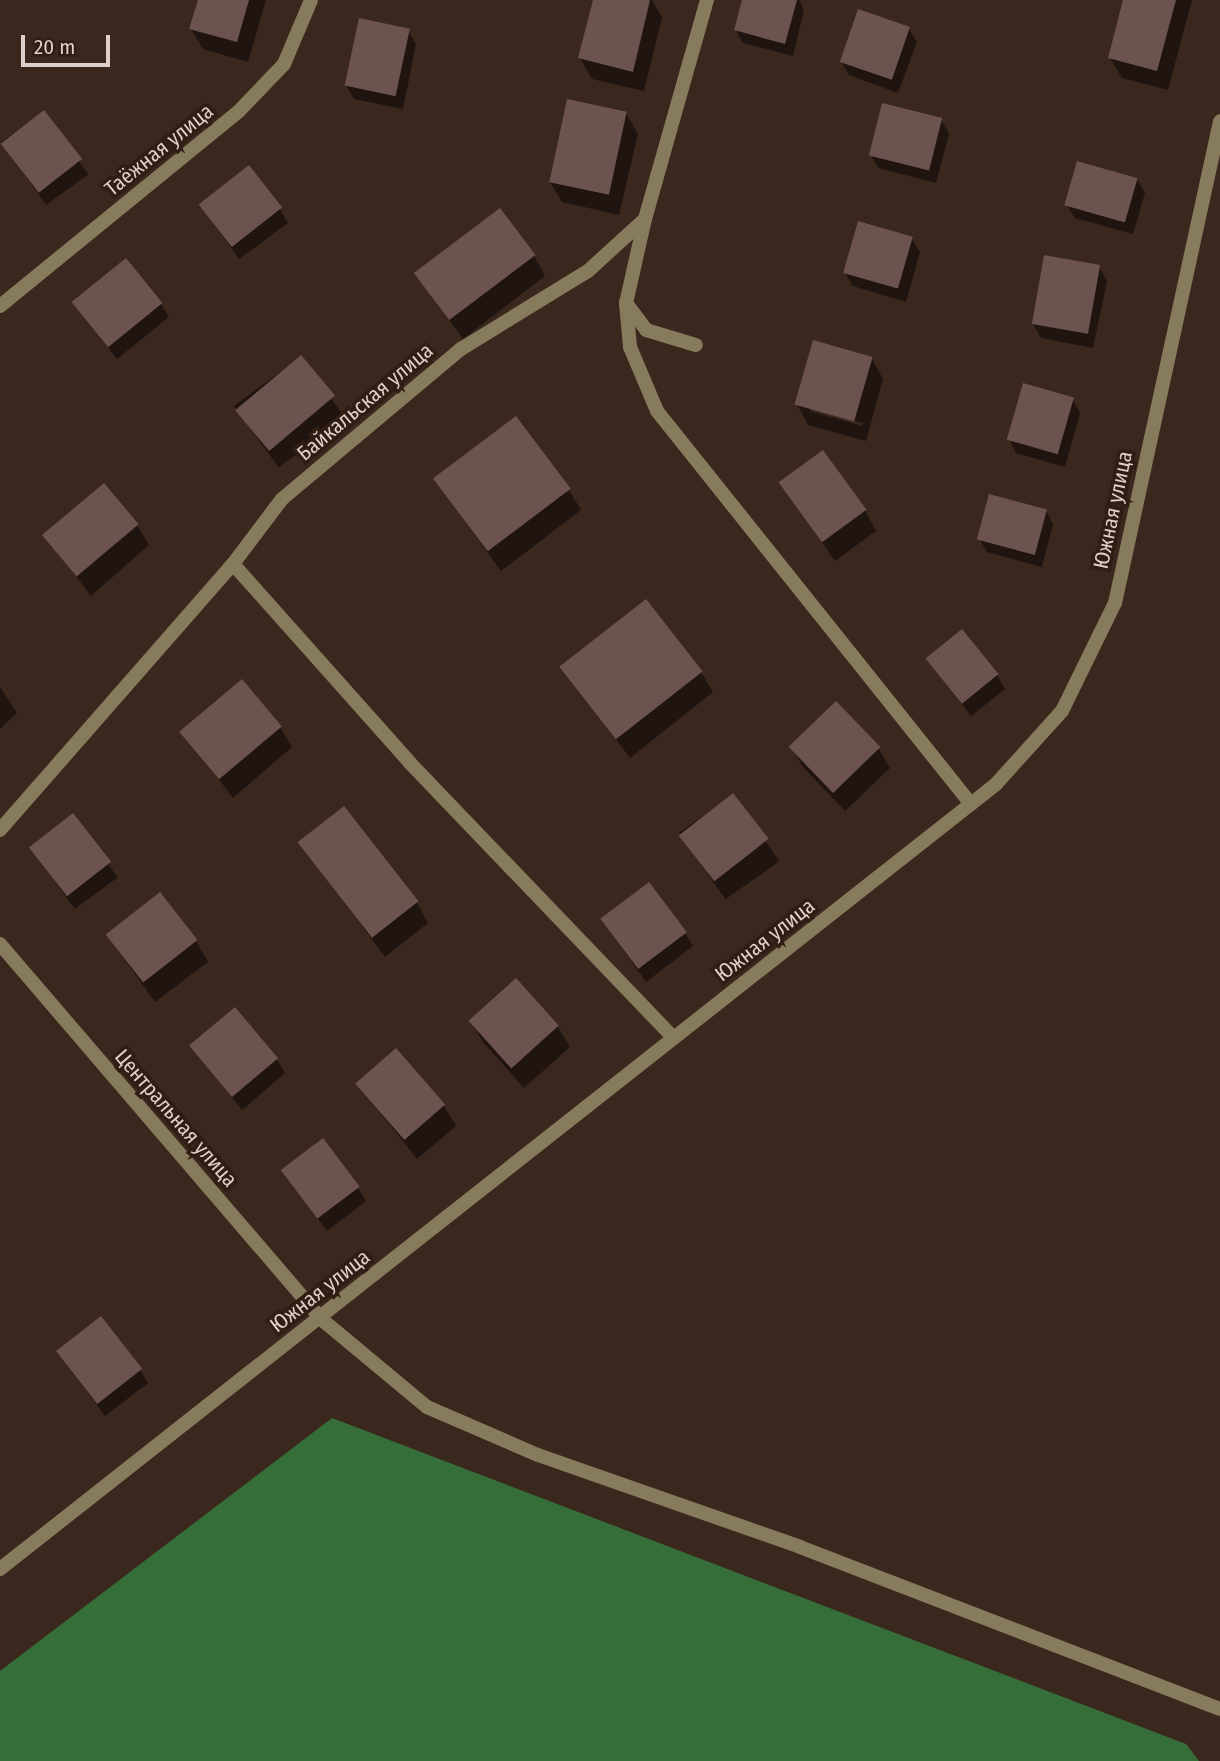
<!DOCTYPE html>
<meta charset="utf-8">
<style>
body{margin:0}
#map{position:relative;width:1220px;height:1761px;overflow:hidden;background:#3a271d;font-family:"Fira Sans Condensed",sans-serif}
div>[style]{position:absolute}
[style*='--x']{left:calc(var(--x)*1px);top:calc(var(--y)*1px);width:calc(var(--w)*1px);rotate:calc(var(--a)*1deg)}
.forest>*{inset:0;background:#366e39}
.shadow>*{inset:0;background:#0007;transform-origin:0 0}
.building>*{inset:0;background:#6c5350;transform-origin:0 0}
.lane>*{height:14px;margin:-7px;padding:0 7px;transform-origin:7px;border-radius:7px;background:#867b5c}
.street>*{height:14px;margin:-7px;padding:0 7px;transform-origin:7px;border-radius:7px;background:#867b5c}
span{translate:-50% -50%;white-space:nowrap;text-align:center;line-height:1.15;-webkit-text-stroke:7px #301d14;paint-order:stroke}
.street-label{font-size:21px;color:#ddcfc9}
.scale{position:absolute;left:21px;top:35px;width:89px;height:32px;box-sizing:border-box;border:4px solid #ddcfc9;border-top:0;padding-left:9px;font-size:21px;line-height:24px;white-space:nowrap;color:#ddcfc9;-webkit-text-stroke:5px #301d14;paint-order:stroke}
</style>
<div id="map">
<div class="forest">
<i style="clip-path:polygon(332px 1418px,1186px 1744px,1199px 1761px,0 1761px,0 1671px)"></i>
</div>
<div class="shadow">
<i style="clip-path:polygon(200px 0,266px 0,248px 62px,203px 49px,191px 29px)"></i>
<i style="clip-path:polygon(594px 0,652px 0,662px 17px,644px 91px,592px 79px,580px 58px)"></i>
<i style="clip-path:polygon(743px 0,799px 0,804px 10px,793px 56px,743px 43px,736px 30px)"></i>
<i style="clip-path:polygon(1125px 0,1192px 0,1168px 90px,1122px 78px,1110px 58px)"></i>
<i style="clip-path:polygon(909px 29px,917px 42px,898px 93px,849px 75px,841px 62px)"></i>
<i style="clip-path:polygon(408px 30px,416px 44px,403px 109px,354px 99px,346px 85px)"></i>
<i style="left:43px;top:112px;width:77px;height:52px;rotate:54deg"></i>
<i style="clip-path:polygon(626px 113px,638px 134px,619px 215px,562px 202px,550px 182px)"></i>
<i style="clip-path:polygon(941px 120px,949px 134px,936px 183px,878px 168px,870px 154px)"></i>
<i style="clip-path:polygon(1137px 179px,1145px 193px,1133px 234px,1075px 218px,1067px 205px)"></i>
<i style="clip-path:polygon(200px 204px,280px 209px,288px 223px,239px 259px)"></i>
<i style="clip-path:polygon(912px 239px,920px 252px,906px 302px,853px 286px,845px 273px)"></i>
<i style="clip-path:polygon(534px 256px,545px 276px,463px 339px,417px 274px)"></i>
<i style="clip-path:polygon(1099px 267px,1107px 281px,1093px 348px,1041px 338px,1033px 324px)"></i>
<i style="clip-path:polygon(74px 303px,161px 304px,169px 317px,117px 359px)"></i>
<i style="left:301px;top:357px;width:76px;height:83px;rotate:54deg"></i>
<i style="clip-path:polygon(evenodd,872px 359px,883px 379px,866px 441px,808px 425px,797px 404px,872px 359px,810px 407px,863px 423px,862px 426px,810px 411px,810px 407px)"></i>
<i style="clip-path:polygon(1073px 400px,1080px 413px,1065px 467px,1016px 453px,1009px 439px)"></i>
<i style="clip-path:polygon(435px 480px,569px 490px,581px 510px,501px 571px)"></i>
<i style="clip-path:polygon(781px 483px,865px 510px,876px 531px,835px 561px)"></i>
<i style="clip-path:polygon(1046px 511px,1053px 524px,1042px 567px,987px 552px,979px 538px)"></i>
<i style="clip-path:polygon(137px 525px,149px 545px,91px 596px,45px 536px)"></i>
<i style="clip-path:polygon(928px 660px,997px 675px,1005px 689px,971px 716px)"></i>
<i style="clip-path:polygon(563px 668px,701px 672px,713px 692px,630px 758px)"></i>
<i style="clip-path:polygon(0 687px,17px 713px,0 729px)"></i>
<i style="clip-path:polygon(280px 727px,292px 747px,233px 798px,183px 732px)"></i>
<i style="clip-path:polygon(791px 747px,878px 748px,890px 768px,845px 811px,803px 767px)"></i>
<i style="left:733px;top:795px;width:81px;height:66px;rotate:55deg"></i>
<i style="left:73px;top:816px;width:76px;height:53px;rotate:54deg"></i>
<i style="clip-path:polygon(300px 843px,417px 903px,428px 923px,385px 957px)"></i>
<i style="clip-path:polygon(602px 920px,685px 933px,693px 946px,646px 982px)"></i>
<i style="clip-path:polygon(107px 935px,196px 941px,208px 962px,155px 1002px)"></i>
<i style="clip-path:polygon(516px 981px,558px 1027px,570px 1047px,524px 1088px,483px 1042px,471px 1022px)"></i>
<i style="clip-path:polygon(192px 1046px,277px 1060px,285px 1073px,242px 1110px)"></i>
<i style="clip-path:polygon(357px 1083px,444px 1106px,456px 1126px,417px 1159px)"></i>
<i style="clip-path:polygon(284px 1171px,358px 1188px,366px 1201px,327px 1231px)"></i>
<i style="clip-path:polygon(58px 1351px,140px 1370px,148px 1383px,105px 1416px)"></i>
</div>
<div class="building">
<i style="clip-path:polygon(198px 0,249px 0,237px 42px,189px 29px)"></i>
<i style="clip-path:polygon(593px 0,650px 0,633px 72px,578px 58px)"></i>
<i style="clip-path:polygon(742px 0,797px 0,785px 44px,734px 30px)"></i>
<i style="clip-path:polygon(1123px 0,1176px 0,1157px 71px,1108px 58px)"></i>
<i style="left:858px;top:9px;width:55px;height:56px;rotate:19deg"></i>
<i style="left:359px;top:18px;width:52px;height:69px;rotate:12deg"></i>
<i style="left:567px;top:99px;width:61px;height:85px;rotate:12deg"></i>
<i style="left:882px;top:103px;width:62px;height:54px;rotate:14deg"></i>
<i style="left:44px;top:110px;width:62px;height:55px;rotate:52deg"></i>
<i style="left:1077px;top:161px;width:63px;height:46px;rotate:16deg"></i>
<i style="left:249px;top:165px;width:54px;height:64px;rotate:52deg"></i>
<i style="left:500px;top:208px;width:59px;height:108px;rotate:53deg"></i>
<i style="left:858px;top:221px;width:57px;height:54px;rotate:16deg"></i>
<i style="left:1044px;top:255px;width:57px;height:70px;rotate:10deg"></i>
<i style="left:126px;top:258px;width:58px;height:70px;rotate:51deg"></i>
<i style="left:813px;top:340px;width:62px;height:67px;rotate:16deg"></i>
<i style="left:301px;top:355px;width:53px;height:86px;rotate:50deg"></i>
<i style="left:1023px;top:383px;width:53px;height:59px;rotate:16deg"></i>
<i style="left:516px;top:416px;width:91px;height:104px;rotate:53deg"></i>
<i style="left:823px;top:450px;width:74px;height:55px;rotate:54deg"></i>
<i style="left:104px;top:483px;width:54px;height:81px;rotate:50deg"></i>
<i style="left:989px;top:494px;width:60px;height:47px;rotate:15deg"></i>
<i style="left:646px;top:599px;width:92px;height:110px;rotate:52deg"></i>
<i style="left:962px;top:629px;width:58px;height:47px;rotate:51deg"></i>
<i style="left:242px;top:679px;width:62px;height:82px;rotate:50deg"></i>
<i style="left:836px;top:701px;width:64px;height:66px;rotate:46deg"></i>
<i style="left:733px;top:793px;width:58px;height:69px;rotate:52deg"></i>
<i style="left:344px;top:806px;width:121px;height:59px;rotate:52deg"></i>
<i style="left:73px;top:813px;width:62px;height:56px;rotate:52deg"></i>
<i style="left:649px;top:882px;width:63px;height:61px;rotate:53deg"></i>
<i style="left:160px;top:892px;width:61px;height:69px;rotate:52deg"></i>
<i style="left:516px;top:978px;width:64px;height:64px;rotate:48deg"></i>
<i style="left:235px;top:1007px;width:67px;height:60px;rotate:50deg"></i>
<i style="left:396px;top:1048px;width:75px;height:54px;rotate:49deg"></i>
<i style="left:323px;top:1138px;width:61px;height:53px;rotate:53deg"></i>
<i style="left:101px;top:1316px;width:67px;height:57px;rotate:52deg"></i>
</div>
<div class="lane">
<i style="--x:626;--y:303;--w:34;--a:53"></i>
<i style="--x:646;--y:330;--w:52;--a:16.7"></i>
</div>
<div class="street">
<i style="--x:645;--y:219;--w:86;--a:102.7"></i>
<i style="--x:626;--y:303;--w:44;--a:84.8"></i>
<i style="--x:630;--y:347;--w:69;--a:67.1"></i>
<i style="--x:657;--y:411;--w:503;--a:51.38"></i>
<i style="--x:0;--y:306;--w:308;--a:-39.2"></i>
<i style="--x:239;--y:111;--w:65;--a:-46.2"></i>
<i style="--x:284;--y:64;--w:69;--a:-67.1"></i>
<i style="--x:233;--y:564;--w:266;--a:48.3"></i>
<i style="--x:410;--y:763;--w:381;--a:46.2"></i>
<i style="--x:0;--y:830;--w:354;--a:-48.8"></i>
<i style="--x:233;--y:564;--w:81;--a:-53"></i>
<i style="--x:282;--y:499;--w:234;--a:-40"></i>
<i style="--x:461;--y:349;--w:149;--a:-31.6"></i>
<i style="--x:588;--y:271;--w:77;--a:-42.4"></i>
<i style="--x:645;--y:219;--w:228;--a:-74.2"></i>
<i style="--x:0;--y:944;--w:492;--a:49.4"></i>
<i style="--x:320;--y:1318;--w:139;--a:39.8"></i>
<i style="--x:427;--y:1407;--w:121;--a:23.4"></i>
<i style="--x:538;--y:1455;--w:278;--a:19.3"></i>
<i style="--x:800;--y:1547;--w:450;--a:21.1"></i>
<i style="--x:0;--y:1569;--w:1268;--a:-38.24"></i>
<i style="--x:996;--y:784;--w:98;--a:-47.9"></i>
<i style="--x:1062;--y:711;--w:120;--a:-63.9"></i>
<i style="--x:1115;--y:603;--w:493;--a:-77.7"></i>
</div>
<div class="street-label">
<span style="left:159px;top:150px;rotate:-39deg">Таёжная улица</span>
<span style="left:365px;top:402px;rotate:-40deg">Байкальская улица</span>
<span style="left:1113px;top:510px;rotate:-78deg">Южная улица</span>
<span style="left:765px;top:940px;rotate:-38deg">Южная улица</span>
<span style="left:176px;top:1118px;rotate:49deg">Центральная улица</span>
<span style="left:320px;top:1291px;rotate:-38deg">Южная улица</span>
</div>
<div class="scale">20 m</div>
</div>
